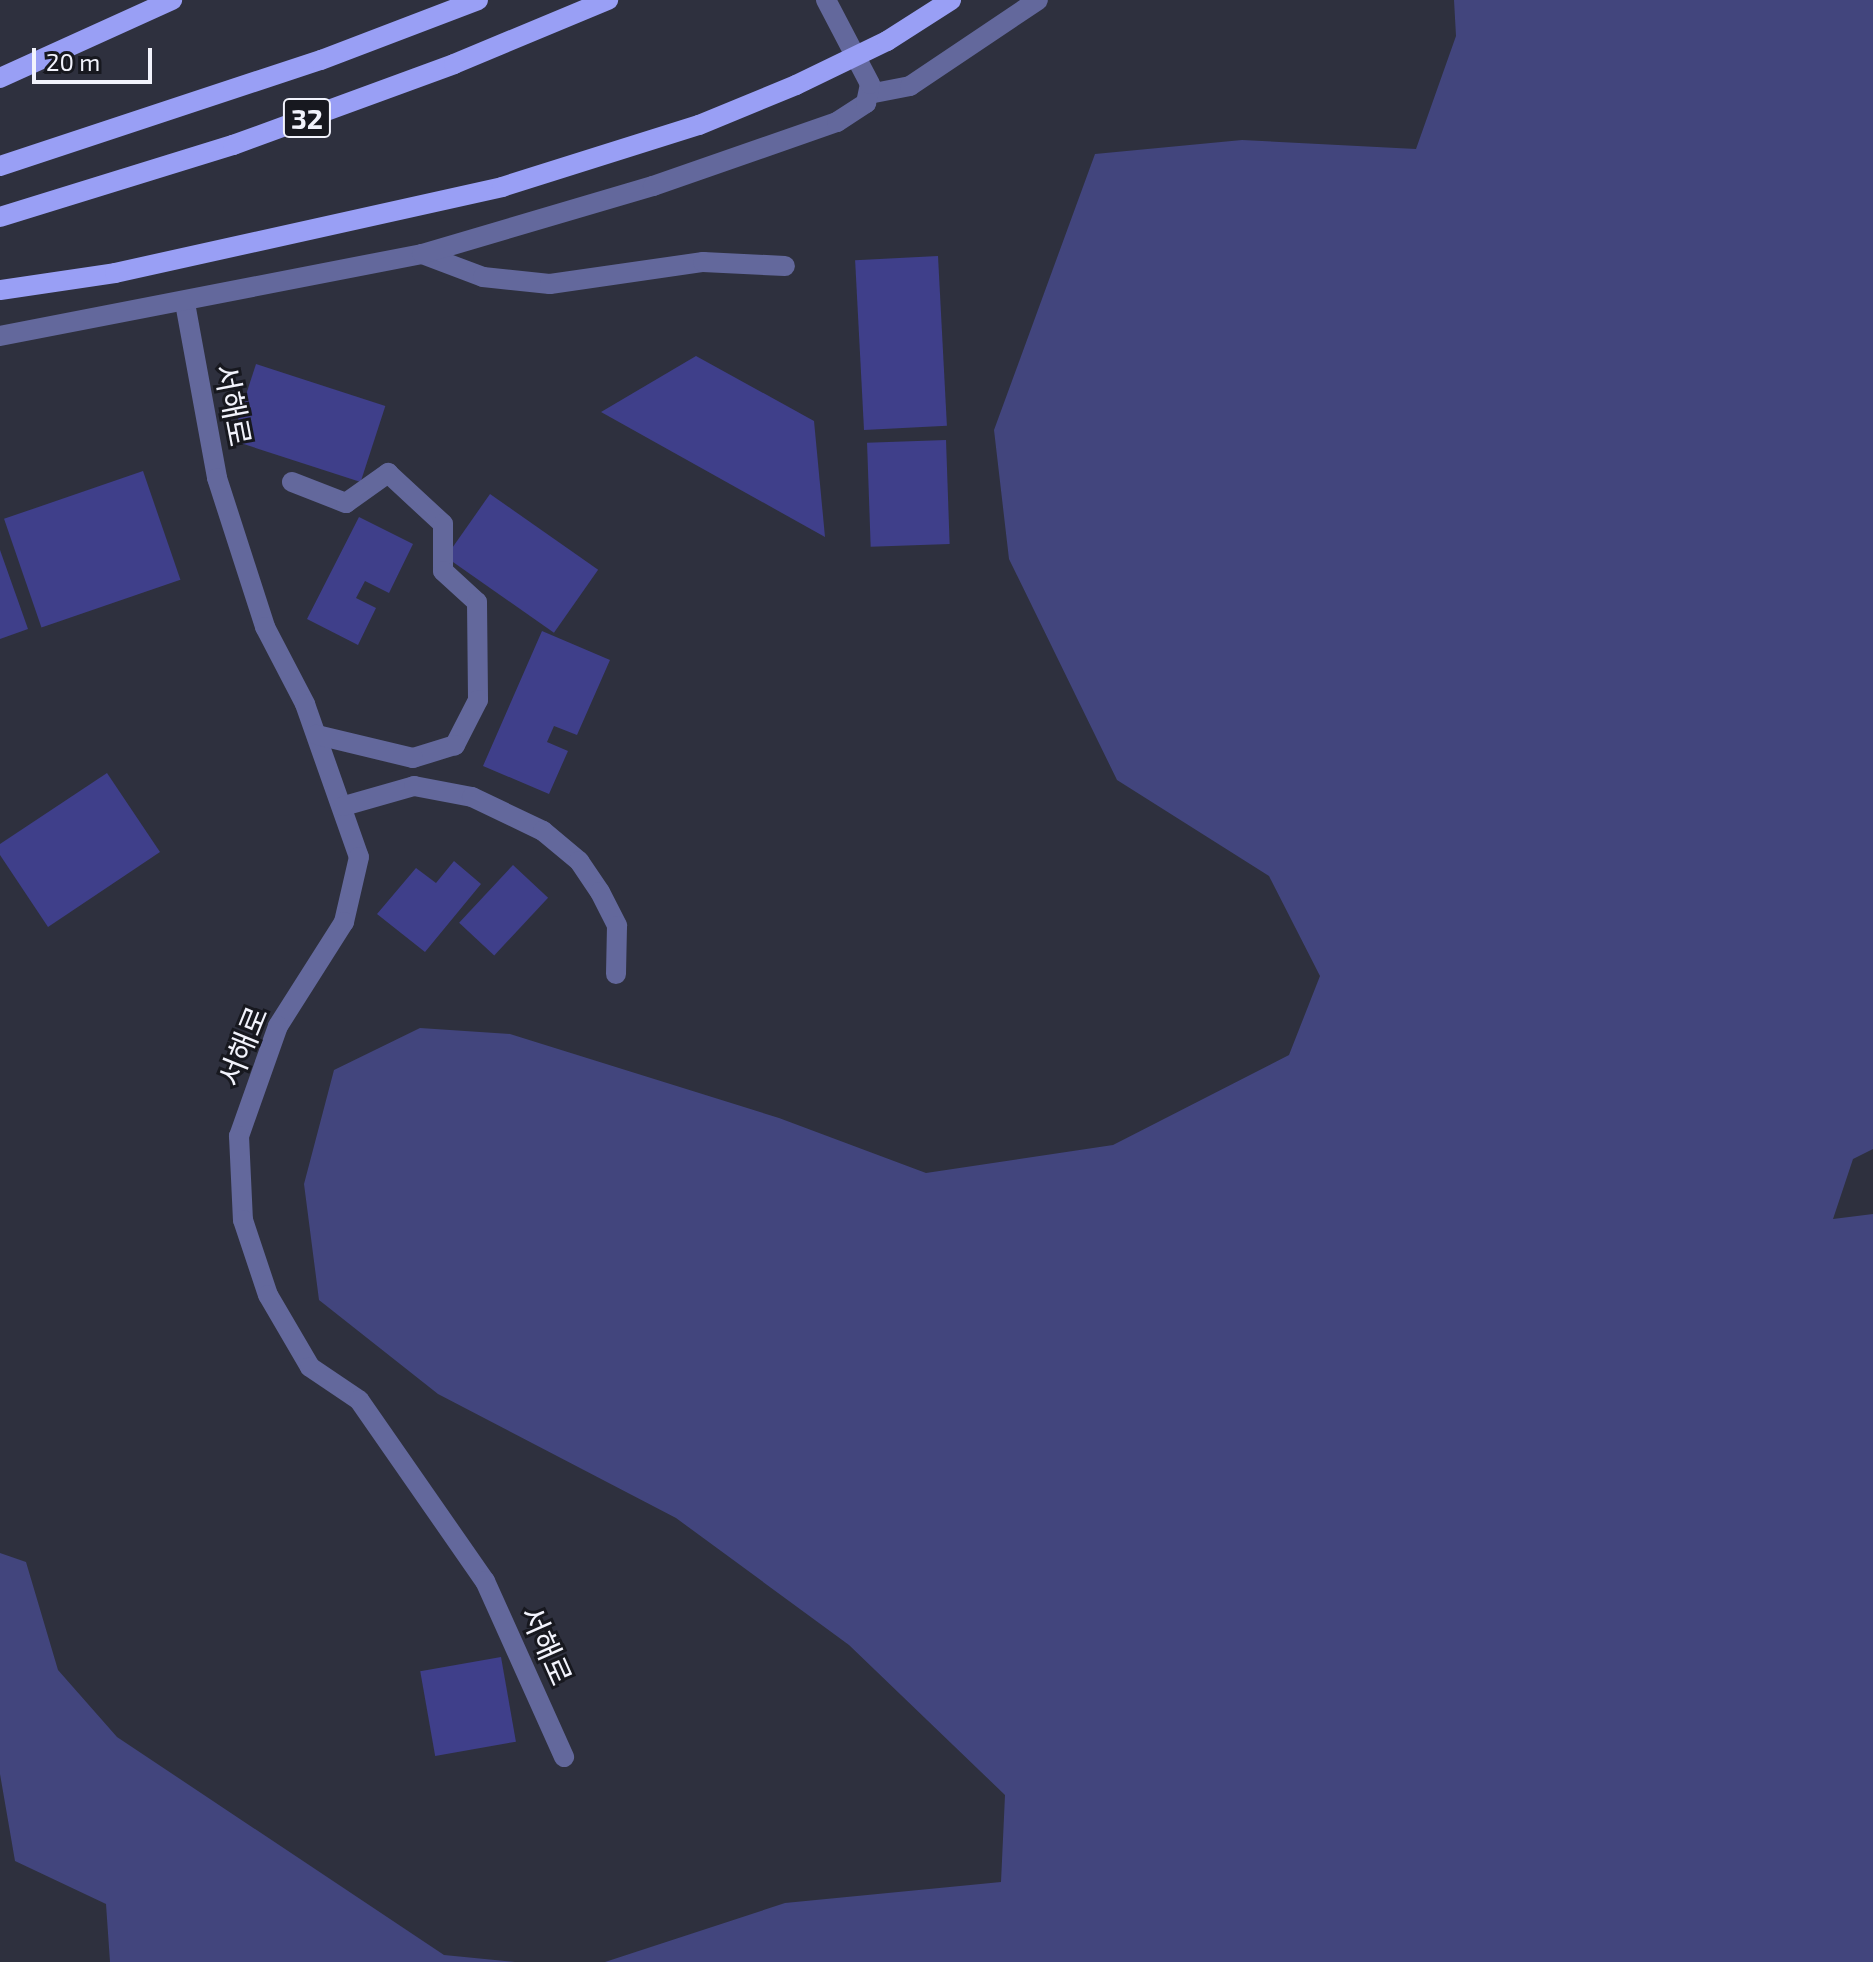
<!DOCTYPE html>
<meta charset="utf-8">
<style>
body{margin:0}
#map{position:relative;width:1873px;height:1962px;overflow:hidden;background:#2e303e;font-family:"Exo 2","Noto Sans KR",sans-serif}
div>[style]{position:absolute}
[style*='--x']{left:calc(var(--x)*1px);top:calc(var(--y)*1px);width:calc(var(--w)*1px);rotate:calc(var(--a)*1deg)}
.green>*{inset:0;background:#42457d}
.building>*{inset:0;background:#3f3f8a;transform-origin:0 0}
.service>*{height:20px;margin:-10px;padding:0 10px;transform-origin:10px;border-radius:10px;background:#63689c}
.minor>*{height:20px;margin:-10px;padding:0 10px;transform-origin:10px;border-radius:10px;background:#63689c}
.primary>*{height:20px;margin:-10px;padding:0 10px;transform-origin:10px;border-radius:10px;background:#999ff5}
span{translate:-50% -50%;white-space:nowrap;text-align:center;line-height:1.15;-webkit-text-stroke:6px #17181f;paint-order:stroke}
.shield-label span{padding:2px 6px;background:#17181f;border:2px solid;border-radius:6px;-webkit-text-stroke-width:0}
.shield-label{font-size:28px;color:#f2f3fc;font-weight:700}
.street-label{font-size:30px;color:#f2f3fc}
.scale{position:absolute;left:32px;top:48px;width:120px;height:36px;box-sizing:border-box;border:4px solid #f2f3fc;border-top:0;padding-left:10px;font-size:24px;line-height:28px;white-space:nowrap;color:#f2f3fc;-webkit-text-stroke:6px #17181f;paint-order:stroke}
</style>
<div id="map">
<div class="green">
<i style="clip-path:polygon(1454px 0,1873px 0,1873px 1149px,1853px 1159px,1833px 1219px,1873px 1214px,1873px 1962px,605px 1962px,785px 1903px,1001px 1882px,1005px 1795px,849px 1645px,676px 1518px,438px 1394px,319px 1300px,304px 1184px,334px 1070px,420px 1028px,510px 1034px,779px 1118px,926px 1173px,1113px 1145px,1289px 1055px,1320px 976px,1269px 876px,1117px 780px,1009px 559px,994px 430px,1095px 154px,1242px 140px,1416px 149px,1456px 36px)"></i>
<i style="clip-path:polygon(0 1553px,26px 1562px,58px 1670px,117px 1737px,444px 1955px,515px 1962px,110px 1962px,106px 1904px,15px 1861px,0 1774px)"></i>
</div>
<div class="building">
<i style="left:938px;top:256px;width:170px;height:83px;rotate:87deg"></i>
<i style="clip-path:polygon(696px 356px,814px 421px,825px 537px,601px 412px)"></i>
<i style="left:256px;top:364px;width:136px;height:80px;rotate:18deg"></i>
<i style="left:946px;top:440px;width:104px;height:79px;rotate:88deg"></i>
<i style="left:143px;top:471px;width:115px;height:147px;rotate:71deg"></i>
<i style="left:490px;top:494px;width:132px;height:77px;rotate:35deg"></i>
<i style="clip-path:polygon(359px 517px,413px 544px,389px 593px,365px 581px,356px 598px,376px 608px,358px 645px,307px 619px)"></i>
<i style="clip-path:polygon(0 550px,28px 629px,0 639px)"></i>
<i style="clip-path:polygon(542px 631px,610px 660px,577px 735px,554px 726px,547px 742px,568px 751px,549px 794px,483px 766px)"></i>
<i style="clip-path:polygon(107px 773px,160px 852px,48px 927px,0 855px,0 844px)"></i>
<i style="clip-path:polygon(454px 861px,481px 884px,425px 952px,377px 914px,416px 868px,436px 883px)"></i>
<i style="left:513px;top:865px;width:48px;height:79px;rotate:43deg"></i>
<i style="left:501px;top:1657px;width:86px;height:82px;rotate:80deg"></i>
</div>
<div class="service">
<i style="--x:422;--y:254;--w:65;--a:20.7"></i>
<i style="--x:483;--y:277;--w:67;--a:6"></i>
<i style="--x:550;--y:284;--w:155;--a:-8.2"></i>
<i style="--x:703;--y:262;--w:82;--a:2.8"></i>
</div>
<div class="minor">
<i style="--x:869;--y:94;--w:42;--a:-11"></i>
<i style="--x:910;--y:86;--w:154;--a:-33.9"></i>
<i style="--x:185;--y:303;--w:178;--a:79.6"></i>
<i style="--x:217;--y:478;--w:157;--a:72.1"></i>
<i style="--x:265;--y:627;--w:87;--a:62.5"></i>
<i style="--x:305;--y:704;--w:162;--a:70.6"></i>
<i style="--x:359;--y:857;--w:67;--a:103"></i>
<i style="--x:344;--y:922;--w:123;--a:122.4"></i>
<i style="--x:278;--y:1026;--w:117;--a:109.5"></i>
<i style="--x:239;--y:1136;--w:84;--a:87.3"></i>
<i style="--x:243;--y:1220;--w:79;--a:71.6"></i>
<i style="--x:268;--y:1295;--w:83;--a:59.7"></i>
<i style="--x:310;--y:1367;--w:59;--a:34"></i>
<i style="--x:359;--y:1400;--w:221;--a:55.2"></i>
<i style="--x:485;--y:1581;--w:193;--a:65.8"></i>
<i style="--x:0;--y:336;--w:430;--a:-11"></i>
<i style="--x:422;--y:254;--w:241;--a:-16.4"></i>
<i style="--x:653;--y:186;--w:195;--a:-19.2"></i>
<i style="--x:837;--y:122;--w:35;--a:-33"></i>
<i style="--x:866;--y:103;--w:19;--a:-78"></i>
<i style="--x:870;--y:84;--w:95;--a:-117.6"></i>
<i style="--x:292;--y:482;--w:58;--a:21.3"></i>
<i style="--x:346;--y:503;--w:52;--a:-35.5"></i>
<i style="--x:388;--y:473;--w:75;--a:42.8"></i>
<i style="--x:443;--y:524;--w:47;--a:90"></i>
<i style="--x:443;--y:571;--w:46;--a:42.4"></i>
<i style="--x:477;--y:602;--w:98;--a:89.4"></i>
<i style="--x:478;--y:700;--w:51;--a:117.1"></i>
<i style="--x:455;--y:745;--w:44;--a:162.8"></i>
<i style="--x:413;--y:758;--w:99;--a:-166.5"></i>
<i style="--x:344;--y:806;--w:73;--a:-15.9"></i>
<i style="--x:414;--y:786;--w:59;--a:10.7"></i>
<i style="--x:472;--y:797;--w:79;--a:25.6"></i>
<i style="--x:543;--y:831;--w:47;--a:39.8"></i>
<i style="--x:579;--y:861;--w:37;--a:56"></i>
<i style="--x:600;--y:892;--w:38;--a:63"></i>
<i style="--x:617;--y:926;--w:48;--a:91.2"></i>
</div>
<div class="primary">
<i style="--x:0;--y:78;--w:189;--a:-24.4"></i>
<i style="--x:0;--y:166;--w:338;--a:-18.3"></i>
<i style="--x:321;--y:60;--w:168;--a:-20.9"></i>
<i style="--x:0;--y:217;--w:244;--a:-17.2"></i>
<i style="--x:233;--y:145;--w:235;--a:-20.1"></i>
<i style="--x:454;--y:64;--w:167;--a:-22.6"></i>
<i style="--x:0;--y:290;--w:116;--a:-8.4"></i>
<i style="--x:115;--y:273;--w:396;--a:-12.5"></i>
<i style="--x:502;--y:187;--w:207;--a:-17.5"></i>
<i style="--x:699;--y:125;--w:105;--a:-22.4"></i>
<i style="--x:796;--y:85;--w:101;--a:-25.8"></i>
<i style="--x:887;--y:41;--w:76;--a:-32.6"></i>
</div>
<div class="shield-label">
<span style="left:307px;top:118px">32</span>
</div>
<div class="street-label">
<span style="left:234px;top:405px;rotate:79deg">서해로</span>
<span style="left:242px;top:1046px;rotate:-68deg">서해로</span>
<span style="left:547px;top:1645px;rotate:66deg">서해로</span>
</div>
<div class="scale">20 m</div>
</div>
